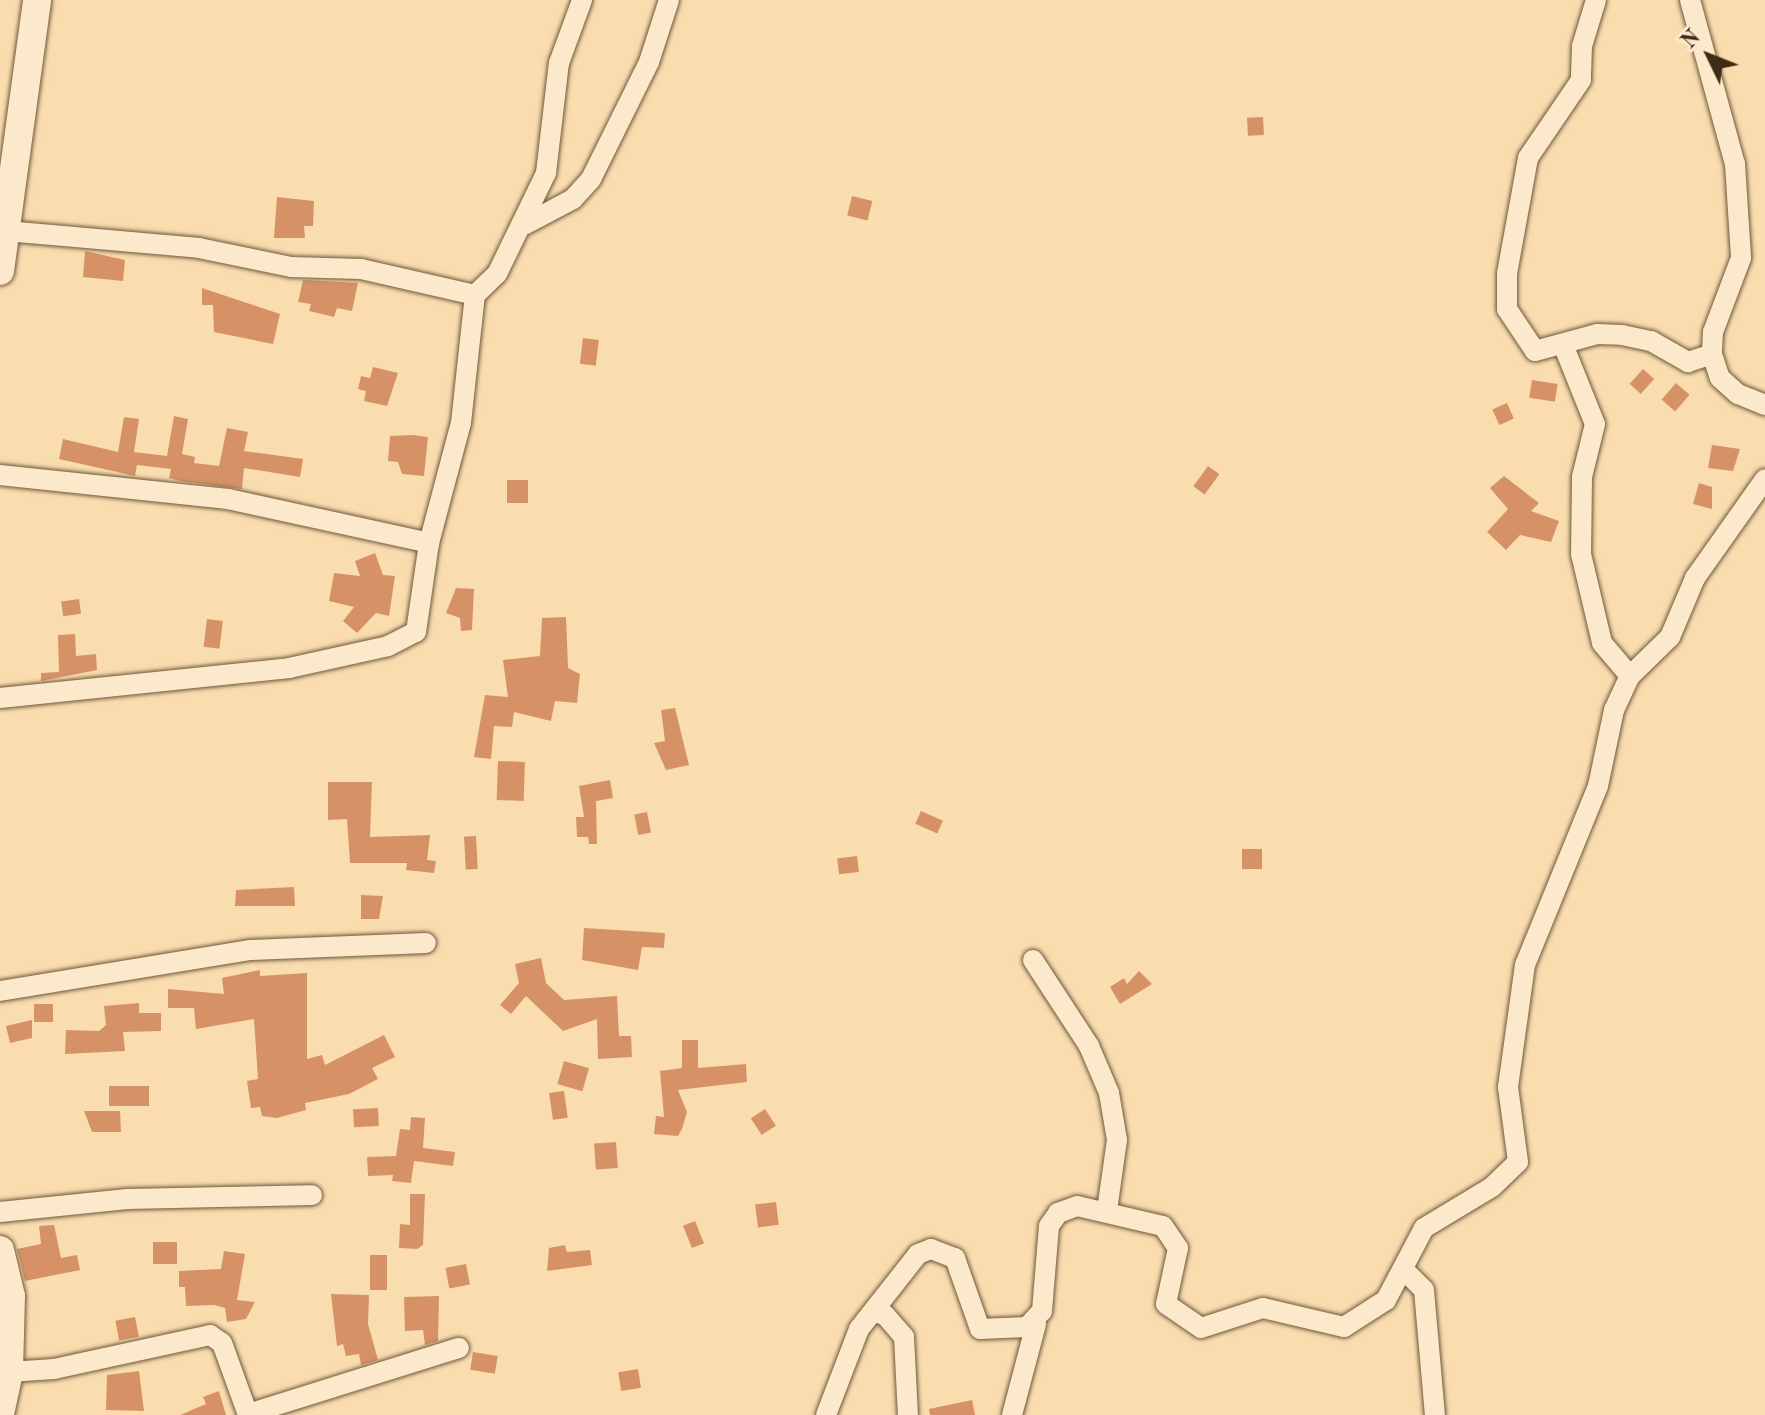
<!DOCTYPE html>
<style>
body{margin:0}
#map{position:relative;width:1765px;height:1415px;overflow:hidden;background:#faddaf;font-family:"Old Standard TT",serif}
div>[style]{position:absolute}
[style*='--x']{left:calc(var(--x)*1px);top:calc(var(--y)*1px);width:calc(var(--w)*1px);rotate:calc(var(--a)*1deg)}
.building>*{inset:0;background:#d69266;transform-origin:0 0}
.roads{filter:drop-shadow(0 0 2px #6e583b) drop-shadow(0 0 2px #6e583b)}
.street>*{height:20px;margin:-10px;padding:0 10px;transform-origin:10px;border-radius:10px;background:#fce9cb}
.secondary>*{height:28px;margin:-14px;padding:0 14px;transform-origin:14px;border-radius:14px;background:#fce9cb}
span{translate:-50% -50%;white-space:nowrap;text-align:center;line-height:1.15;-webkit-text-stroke:6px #fce9cb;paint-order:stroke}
.north{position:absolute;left:1669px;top:16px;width:80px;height:80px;-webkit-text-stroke:6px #fce9cb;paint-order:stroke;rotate:313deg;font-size:22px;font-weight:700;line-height:32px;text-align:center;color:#402b14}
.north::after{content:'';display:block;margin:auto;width:28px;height:36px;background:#402b14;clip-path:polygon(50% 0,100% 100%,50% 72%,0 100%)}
</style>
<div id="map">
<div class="building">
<i style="left:1263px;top:117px;width:18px;height:16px;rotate:87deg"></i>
<i style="left:852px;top:196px;width:21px;height:20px;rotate:14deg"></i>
<i style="clip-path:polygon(277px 197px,314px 201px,313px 226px,304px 226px,305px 238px,274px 238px)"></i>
<i style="clip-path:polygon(85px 251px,125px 260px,123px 281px,83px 277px)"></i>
<i style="clip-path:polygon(303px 280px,358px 283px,352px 311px,337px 308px,334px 317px,309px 311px,311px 304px,298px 302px)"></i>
<i style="clip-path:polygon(202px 288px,280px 314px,273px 344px,214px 332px,213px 305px,202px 305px)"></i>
<i style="left:583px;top:338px;width:16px;height:26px;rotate:7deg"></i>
<i style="clip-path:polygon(373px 367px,398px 373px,387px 406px,364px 401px,366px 391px,358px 389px,361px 376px,370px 378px)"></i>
<i style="left:1643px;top:369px;width:15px;height:20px;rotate:42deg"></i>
<i style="left:1532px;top:380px;width:26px;height:18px;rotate:9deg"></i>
<i style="left:1676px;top:383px;width:18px;height:22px;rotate:41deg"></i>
<i style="left:1507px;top:403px;width:17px;height:16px;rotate:66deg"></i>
<i style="clip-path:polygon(174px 416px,188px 419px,182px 454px,195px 457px,194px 463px,219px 466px,227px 428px,248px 432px,244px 451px,303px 459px,300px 477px,244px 468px,242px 489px,180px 481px,169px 478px,171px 469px,137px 465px,135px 476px,59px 459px,63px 439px,118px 452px,124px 417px,139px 419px,134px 452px,167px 456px)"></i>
<i style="clip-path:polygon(413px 435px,428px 437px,424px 476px,402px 474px,398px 462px,388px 461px,390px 436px)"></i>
<i style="clip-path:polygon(1712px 445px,1740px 449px,1733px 471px,1708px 468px)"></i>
<i style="left:1208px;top:466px;width:14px;height:25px;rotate:36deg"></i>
<i style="clip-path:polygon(1504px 476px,1539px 503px,1531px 511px,1559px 521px,1551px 542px,1520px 535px,1506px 550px,1487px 532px,1508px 509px,1490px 488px)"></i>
<i style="left:528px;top:480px;width:23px;height:21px;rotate:90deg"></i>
<i style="clip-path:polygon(1699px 483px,1712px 487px,1712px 509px,1693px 504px)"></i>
<i style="clip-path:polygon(375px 553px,383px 575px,395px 576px,389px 616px,376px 613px,357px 633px,343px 621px,354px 607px,329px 601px,334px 573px,360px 576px,355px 561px)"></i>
<i style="clip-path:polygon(456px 588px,474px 589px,472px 630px,461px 631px,460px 618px,446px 613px)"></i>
<i style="left:79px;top:599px;width:15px;height:18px;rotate:82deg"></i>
<i style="clip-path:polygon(566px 617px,568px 668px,580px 674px,577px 703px,555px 701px,551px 721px,514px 712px,512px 727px,494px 726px,491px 759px,474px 757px,485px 695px,508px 697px,503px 660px,540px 656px,542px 618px)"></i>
<i style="left:207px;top:619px;width:16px;height:28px;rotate:7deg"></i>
<i style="clip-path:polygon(75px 634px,76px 656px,96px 654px,97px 670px,41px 681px,41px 673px,59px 672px,58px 635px)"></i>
<i style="clip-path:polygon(675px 708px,689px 765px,666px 770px,654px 743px,665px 741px,661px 710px)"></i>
<i style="left:498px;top:761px;width:27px;height:39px;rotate:2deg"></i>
<i style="clip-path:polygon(610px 780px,613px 798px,596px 801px,597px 844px,589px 844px,588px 837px,577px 837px,576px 817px,584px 817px,579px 786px)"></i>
<i style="clip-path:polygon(328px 782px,372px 782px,370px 837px,430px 835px,427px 860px,436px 861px,434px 873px,406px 870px,407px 863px,350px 863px,347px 819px,328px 820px)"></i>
<i style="left:921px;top:811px;width:24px;height:14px;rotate:24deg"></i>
<i style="left:647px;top:812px;width:21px;height:13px;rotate:79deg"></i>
<i style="left:476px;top:836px;width:33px;height:12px;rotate:87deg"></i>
<i style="left:1262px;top:849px;width:20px;height:20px;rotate:90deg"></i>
<i style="left:857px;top:856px;width:16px;height:20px;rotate:83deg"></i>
<i style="clip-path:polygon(294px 887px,295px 906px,235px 906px,236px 890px)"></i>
<i style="clip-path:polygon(361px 895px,383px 896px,379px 919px,361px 919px)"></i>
<i style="clip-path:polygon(584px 928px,665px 933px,664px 948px,642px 947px,638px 970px,582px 960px)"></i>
<i style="clip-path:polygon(541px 958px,546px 983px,564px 1000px,617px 996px,619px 1036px,631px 1036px,632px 1057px,598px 1059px,597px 1019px,563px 1031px,526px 996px,511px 1014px,500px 1005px,519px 983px,515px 964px)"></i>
<i style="clip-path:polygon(260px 970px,260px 976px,307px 973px,307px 1059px,322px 1055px,325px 1065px,384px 1035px,395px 1057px,372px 1068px,378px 1079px,349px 1094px,305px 1103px,306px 1110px,277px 1118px,262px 1116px,260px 1107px,251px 1108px,247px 1081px,258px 1079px,254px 1019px,196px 1029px,194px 1008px,168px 1008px,168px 989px,224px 994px,222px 978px)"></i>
<i style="clip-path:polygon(1139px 971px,1152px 984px,1120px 1004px,1110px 987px,1124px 978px,1127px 984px)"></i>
<i style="clip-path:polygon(139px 1003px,139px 1013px,161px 1013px,161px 1031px,123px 1032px,125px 1051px,65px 1054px,66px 1030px,99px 1031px,106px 1025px,104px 1006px)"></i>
<i style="left:53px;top:1004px;width:18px;height:19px;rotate:90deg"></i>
<i style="clip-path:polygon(32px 1020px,32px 1038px,10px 1043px,6px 1026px)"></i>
<i style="clip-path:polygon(682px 1040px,698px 1040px,698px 1068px,746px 1064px,747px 1082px,678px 1090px,687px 1112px,682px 1129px,678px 1136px,654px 1134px,656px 1116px,664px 1117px,660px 1071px,682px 1068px)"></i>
<i style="left:564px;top:1061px;width:26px;height:24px;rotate:16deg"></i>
<i style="left:149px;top:1086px;width:20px;height:40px;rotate:90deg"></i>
<i style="left:564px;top:1091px;width:27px;height:15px;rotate:82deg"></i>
<i style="left:378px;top:1108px;width:18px;height:25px;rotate:87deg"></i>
<i style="left:765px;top:1109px;width:20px;height:17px;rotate:57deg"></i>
<i style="clip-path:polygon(84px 1111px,120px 1111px,121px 1132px,92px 1132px)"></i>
<i style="clip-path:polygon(411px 1117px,425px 1118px,423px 1148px,455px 1152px,453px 1166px,414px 1161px,411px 1183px,392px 1181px,393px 1175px,368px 1176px,367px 1157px,396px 1156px,400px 1129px,410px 1130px)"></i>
<i style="left:616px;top:1142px;width:26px;height:22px;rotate:86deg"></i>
<i style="clip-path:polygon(410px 1194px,425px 1194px,423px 1245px,417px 1249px,399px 1248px,400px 1224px,410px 1225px)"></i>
<i style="left:776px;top:1202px;width:23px;height:21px;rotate:83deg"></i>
<i style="left:695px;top:1221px;width:24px;height:13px;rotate:68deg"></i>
<i style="clip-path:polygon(54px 1225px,61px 1258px,77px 1255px,80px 1270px,25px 1281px,17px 1249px,41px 1244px,39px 1226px)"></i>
<i style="left:153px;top:1242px;width:24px;height:22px"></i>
<i style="clip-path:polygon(565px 1245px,567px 1252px,590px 1250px,592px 1265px,547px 1271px,549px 1248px)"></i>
<i style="clip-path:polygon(224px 1251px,245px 1254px,237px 1300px,255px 1302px,246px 1319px,227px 1322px,225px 1308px,214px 1305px,186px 1306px,185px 1287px,179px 1287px,179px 1271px,221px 1269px)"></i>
<i style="left:370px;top:1255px;width:17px;height:35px"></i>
<i style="left:466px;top:1264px;width:21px;height:21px;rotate:79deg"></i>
<i style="clip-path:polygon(331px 1294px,369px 1295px,368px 1324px,378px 1360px,361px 1365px,359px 1354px,346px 1356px,343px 1344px,337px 1346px)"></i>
<i style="clip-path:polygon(439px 1296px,438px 1341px,425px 1345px,423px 1330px,405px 1331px,404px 1297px)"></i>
<i style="left:135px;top:1317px;width:20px;height:20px;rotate:79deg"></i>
<i style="left:473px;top:1352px;width:25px;height:18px;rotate:9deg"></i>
<i style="left:638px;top:1369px;width:19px;height:20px;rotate:81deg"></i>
<i style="clip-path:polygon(139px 1371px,144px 1411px,106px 1410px,107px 1375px)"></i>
<i style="clip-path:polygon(219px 1391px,226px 1415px,180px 1415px,206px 1404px,203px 1397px)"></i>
<i style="clip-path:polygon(972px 1400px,975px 1415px,930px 1415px,929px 1409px)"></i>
</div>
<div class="roads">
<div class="street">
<i style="--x:1596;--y:0;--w:48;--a:106.9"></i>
<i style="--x:1582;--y:46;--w:34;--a:92"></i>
<i style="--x:1581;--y:80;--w:94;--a:124.2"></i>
<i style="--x:1528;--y:158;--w:118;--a:100.3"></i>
<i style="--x:1507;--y:274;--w:35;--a:90"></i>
<i style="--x:1507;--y:309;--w:50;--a:56.3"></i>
<i style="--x:1535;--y:351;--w:64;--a:-15.3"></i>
<i style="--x:1597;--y:334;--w:25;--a:2"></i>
<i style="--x:1622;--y:335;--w:30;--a:12"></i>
<i style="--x:1651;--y:341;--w:43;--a:29.6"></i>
<i style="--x:1688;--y:362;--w:25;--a:-18"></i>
<i style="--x:1690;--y:0;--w:170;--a:74.7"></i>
<i style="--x:1735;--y:164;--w:94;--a:86.3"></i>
<i style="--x:1741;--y:258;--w:79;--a:110.7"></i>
<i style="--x:1713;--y:332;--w:22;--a:93"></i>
<i style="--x:1712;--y:354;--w:25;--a:72"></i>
<i style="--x:1720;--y:378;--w:24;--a:42"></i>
<i style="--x:1738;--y:394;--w:29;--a:22"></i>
<i style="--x:526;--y:224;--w:53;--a:-28"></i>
<i style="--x:573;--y:199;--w:27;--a:-48"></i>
<i style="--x:591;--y:179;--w:131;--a:-63.6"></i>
<i style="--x:649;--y:62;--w:65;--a:-72.1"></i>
<i style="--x:6;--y:231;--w:194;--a:5"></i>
<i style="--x:199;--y:248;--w:94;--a:11.7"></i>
<i style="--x:291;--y:267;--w:70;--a:1.6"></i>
<i style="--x:361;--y:269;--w:117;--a:12.8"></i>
<i style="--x:475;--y:295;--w:30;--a:-44"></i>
<i style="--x:497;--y:274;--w:112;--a:-64.1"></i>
<i style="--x:546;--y:173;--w:111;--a:-83.3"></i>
<i style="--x:559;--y:63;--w:67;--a:-69.9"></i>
<i style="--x:1564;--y:347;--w:83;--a:68.1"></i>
<i style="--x:1595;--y:424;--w:55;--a:103.8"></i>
<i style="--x:1582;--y:477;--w:77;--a:90.7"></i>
<i style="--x:1581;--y:554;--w:91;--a:76.7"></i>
<i style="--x:1602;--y:643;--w:43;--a:49.7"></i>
<i style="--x:0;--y:475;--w:229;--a:6"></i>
<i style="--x:228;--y:499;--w:206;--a:12.3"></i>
<i style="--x:0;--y:698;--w:291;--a:-5.9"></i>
<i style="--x:289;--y:668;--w:101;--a:-12.5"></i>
<i style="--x:388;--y:646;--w:31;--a:-27"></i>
<i style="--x:416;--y:632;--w:90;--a:-81.7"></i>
<i style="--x:429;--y:543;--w:124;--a:-75.1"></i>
<i style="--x:461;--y:423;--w:129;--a:-83.8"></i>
<i style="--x:1033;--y:960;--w:103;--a:56.9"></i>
<i style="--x:1089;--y:1046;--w:51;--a:66.9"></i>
<i style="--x:1109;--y:1093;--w:48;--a:80.3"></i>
<i style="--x:1117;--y:1140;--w:71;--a:98.1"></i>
<i style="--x:0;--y:991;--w:254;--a:-9.3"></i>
<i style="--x:251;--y:950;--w:175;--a:-2.3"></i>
<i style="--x:0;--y:1212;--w:128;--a:-5.8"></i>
<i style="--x:127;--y:1199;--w:185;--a:-1.2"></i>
<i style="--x:1404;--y:1270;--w:28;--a:45"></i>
<i style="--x:1424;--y:1290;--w:125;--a:85"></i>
<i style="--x:874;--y:1312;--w:11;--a:15"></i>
<i style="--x:885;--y:1315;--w:29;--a:49"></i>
<i style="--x:904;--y:1337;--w:78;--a:87.1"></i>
<i style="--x:9;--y:1372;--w:45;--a:-3.8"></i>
<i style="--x:54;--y:1369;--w:160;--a:-12.3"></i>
<i style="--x:210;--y:1335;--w:14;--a:34"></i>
<i style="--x:222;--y:1343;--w:77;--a:70.1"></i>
<i style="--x:248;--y:1414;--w:221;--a:-17.4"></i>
<i style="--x:826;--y:1415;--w:92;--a:-69"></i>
<i style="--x:859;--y:1329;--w:95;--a:-51.8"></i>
<i style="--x:918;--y:1254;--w:14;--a:-21"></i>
<i style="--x:931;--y:1249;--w:26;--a:21"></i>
<i style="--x:955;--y:1258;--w:75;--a:70.6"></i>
<i style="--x:980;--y:1329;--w:47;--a:-2.4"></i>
<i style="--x:1027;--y:1327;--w:22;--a:-47"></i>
<i style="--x:1042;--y:1311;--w:85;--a:-85.3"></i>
<i style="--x:1049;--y:1226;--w:16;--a:-55"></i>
<i style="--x:1058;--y:1213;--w:20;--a:-20"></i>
<i style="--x:1077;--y:1206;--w:88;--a:13.1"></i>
<i style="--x:1163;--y:1226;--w:27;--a:56"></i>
<i style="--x:1178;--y:1248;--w:57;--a:102.1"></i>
<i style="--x:1166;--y:1304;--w:42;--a:34.4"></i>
<i style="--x:1201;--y:1328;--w:65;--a:-17.9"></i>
<i style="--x:1263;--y:1308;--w:83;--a:13.2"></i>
<i style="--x:1344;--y:1327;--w:50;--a:-32.7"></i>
<i style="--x:1386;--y:1300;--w:81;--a:-62.2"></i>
<i style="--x:1424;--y:1228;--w:79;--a:-31.1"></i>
<i style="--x:1492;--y:1187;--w:36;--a:-44"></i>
<i style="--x:1518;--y:1162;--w:76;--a:-97.6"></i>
<i style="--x:1508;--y:1087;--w:123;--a:-82.1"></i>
<i style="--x:1525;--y:965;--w:193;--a:-67.8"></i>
<i style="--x:1598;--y:786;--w:78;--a:-78.1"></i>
<i style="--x:1614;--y:710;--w:38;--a:-65"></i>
<i style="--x:1630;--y:676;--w:56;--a:-44.3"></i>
<i style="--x:1670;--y:637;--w:64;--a:-67"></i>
<i style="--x:1695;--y:578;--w:121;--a:-54.7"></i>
<i style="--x:1012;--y:1415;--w:94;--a:-75.2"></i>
</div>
<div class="secondary">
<i style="--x:0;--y:271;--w:274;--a:-82.2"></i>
<i style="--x:0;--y:1250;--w:47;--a:76.6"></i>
<i style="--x:11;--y:1296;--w:76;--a:91.5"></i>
<i style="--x:9;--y:1372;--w:43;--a:102.1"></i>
</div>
</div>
<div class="north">N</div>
</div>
